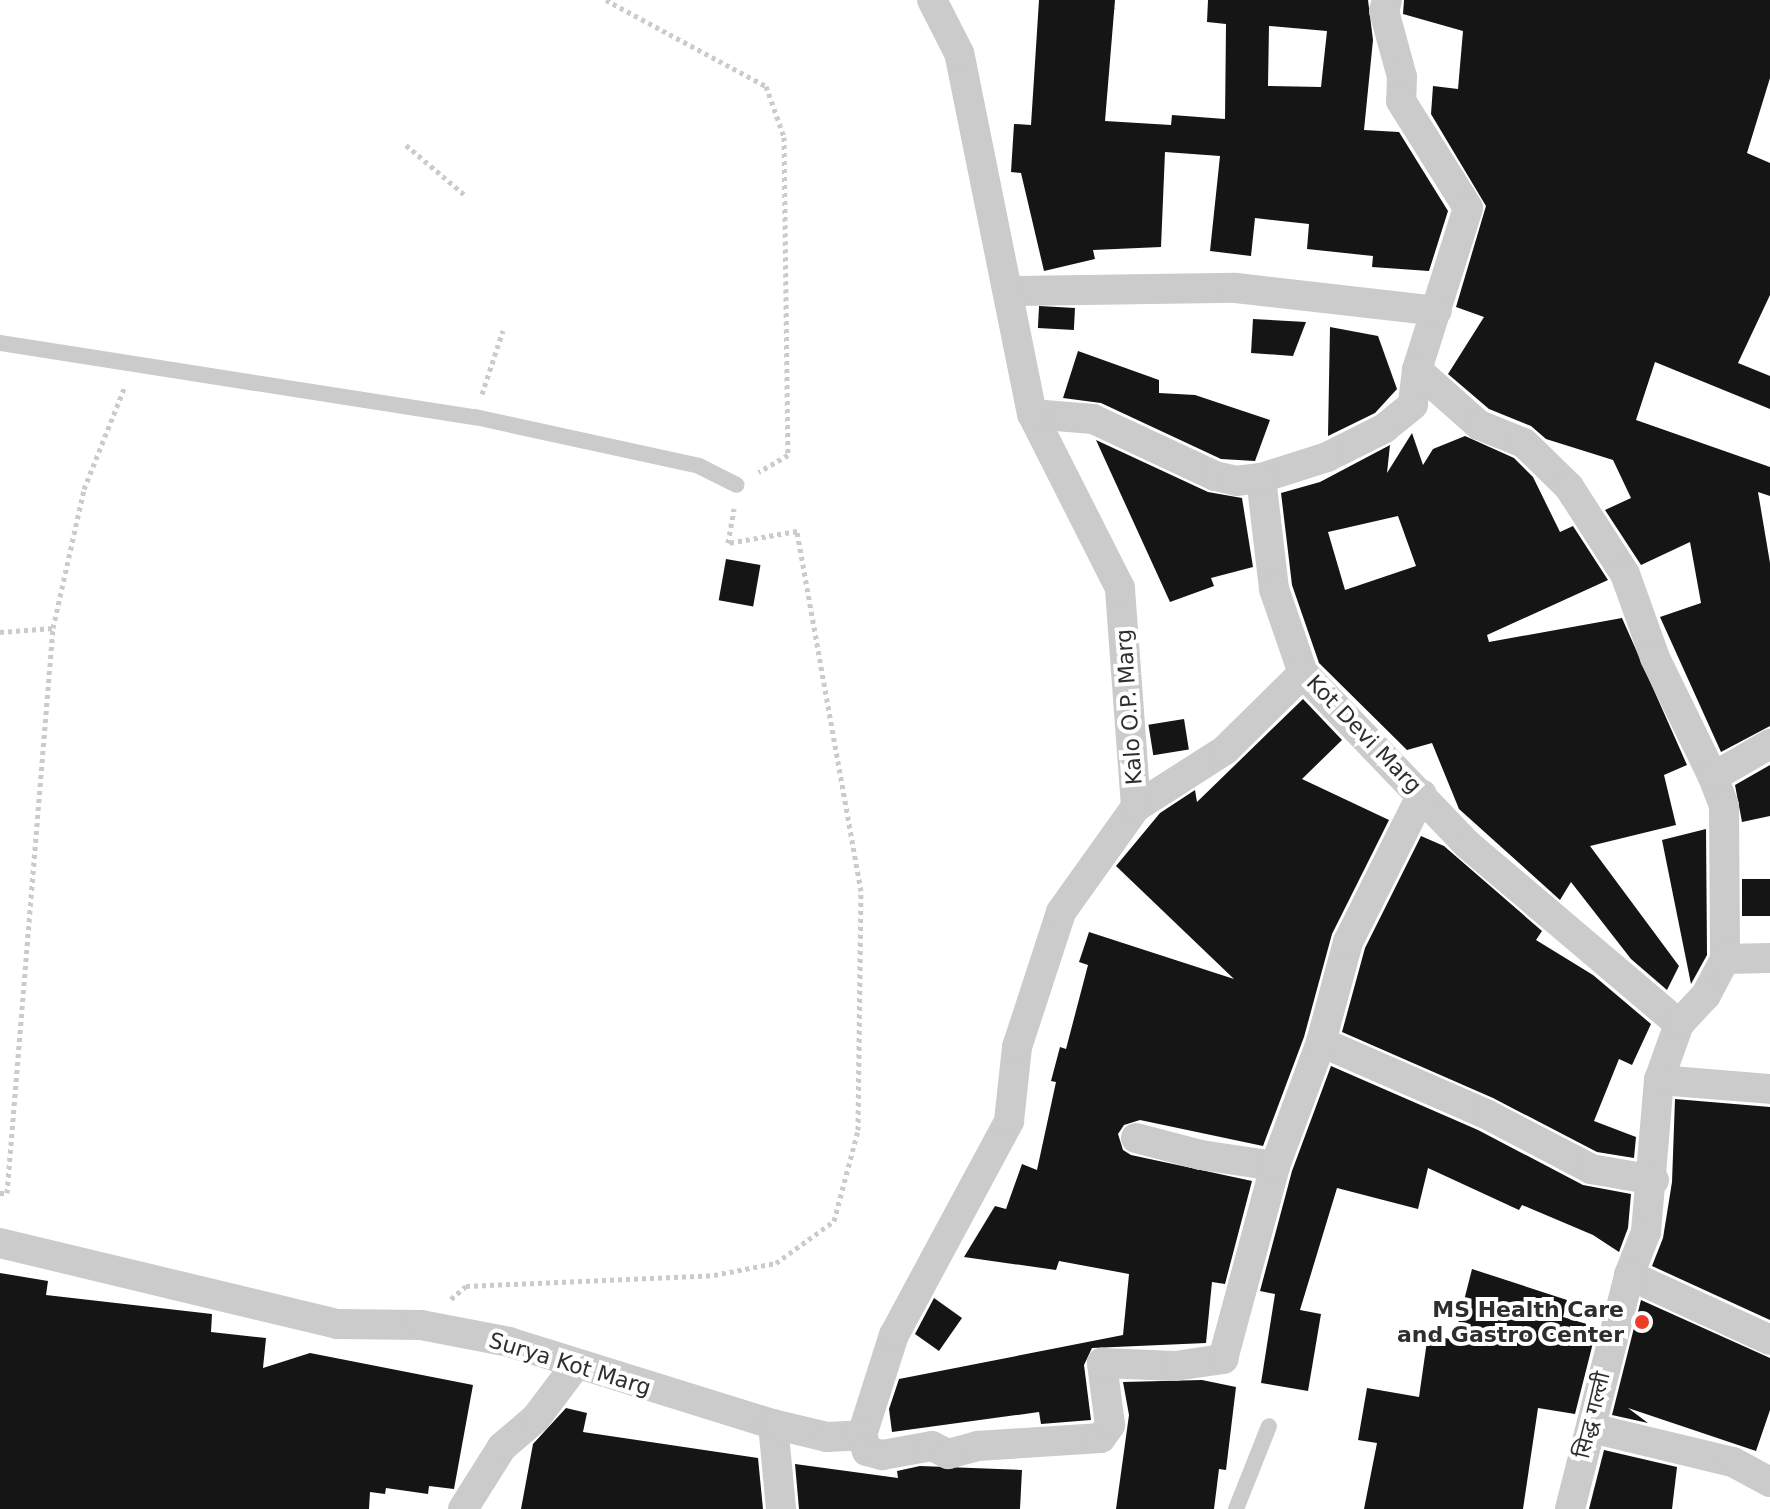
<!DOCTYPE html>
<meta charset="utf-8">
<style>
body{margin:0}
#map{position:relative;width:1770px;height:1509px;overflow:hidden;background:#fff;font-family:"DejaVu Sans","Noto Sans Devanagari",sans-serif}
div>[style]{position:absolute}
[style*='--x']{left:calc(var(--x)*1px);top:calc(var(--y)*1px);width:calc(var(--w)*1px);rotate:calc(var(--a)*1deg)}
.building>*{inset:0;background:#151515;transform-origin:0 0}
.path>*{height:5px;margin-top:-2.5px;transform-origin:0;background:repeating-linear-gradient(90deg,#cbcbcb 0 4px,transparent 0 8px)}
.service>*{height:16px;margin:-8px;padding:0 8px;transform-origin:8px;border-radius:8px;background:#cbcbcb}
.minor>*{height:30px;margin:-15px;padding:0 15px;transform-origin:15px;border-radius:15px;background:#cbcbcb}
.dots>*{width:22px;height:22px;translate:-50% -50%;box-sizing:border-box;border:4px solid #fff;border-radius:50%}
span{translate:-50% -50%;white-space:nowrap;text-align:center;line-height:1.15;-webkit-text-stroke:8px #fff;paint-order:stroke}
.street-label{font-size:22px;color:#2e2e2e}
.poi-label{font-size:22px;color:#2e2e2e;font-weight:700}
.right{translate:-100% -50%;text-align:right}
</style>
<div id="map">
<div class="building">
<i style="clip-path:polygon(evenodd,1039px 0,1115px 0,1105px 121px,1171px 125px,1172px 115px,1225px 119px,1226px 24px,1207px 22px,1208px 0,1368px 0,1373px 40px,1364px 130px,1399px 132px,1448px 211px,1429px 271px,1372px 267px,1373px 256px,1307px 249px,1309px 224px,1255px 218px,1251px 256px,1210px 251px,1220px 156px,1165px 152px,1161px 247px,1093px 250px,1095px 259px,1044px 271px,1021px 173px,1011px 172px,1014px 124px,1031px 125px,1039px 0,1269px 26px,1327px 31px,1321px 87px,1268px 86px,1269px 26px)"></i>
<i style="clip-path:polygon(1404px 0,1770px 0,1770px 78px,1747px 153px,1770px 163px,1770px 295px,1738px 363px,1770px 376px,1770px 409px,1655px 362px,1636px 420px,1770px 467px,1770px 496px,1758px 492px,1770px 563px,1770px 726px,1721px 752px,1660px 617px,1701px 603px,1690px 542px,1641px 565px,1605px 510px,1631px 498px,1613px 460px,1546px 439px,1531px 426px,1489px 409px,1448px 374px,1484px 317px,1456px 307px,1486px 206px,1431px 114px,1433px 86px,1458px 89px,1463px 31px,1403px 14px)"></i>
<i style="left:1075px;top:308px;width:22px;height:36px;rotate:93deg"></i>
<i style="clip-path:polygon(1253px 319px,1306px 322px,1293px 356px,1251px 353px)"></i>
<i style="clip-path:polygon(1330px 327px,1378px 336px,1397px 389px,1375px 413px,1328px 436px)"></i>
<i style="clip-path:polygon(1078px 351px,1159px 380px,1159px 393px,1195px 395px,1270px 420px,1255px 461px,1221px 459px,1101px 403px,1063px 398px)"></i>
<i style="clip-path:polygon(evenodd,1412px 433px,1423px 465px,1433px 449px,1465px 436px,1514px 458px,1533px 477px,1560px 532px,1573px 526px,1608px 580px,1487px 635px,1489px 642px,1622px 618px,1687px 765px,1664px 775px,1676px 825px,1590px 846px,1679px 966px,1667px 990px,1631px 959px,1571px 882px,1560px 900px,1459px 809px,1432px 743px,1407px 750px,1319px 663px,1292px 585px,1281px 493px,1320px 482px,1390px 445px,1387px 473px,1412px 433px,1398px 516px,1416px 566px,1345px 590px,1328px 532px,1398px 516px)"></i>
<i style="clip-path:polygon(1096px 440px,1208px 492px,1242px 498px,1253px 567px,1211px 578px,1214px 586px,1170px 602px)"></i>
<i style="left:726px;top:559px;width:35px;height:42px;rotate:10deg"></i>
<i style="clip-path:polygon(1303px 699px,1342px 740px,1302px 779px,1389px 820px,1332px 934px,1304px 1037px,1263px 1146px,1140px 1120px,1124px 1125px,1118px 1134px,1123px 1150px,1131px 1155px,1252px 1181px,1225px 1284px,1212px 1282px,1206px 1343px,1092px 1348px,1084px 1365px,1091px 1420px,1041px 1424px,1039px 1412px,892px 1432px,889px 1409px,899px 1379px,1123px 1335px,1129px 1274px,1059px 1261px,1056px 1270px,964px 1257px,995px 1206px,1006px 1209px,1022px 1164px,1037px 1170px,1056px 1082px,1051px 1081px,1060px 1047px,1066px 1049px,1088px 965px,1079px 962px,1089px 932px,1234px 979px,1116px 866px,1160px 813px,1195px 790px,1197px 802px)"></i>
<i style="left:1184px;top:719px;width:31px;height:36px;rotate:81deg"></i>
<i style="clip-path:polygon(1770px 765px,1770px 816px,1742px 822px,1735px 785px)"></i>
<i style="clip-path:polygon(1706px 829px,1707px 955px,1691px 984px,1662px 840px)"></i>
<i style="clip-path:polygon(1421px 836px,1444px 846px,1542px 931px,1536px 940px,1593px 975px,1651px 1024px,1632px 1065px,1619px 1059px,1594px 1121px,1636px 1137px,1634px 1158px,1597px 1152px,1493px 1098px,1342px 1032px,1365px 948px)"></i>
<i style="left:1770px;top:879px;width:37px;height:28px;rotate:90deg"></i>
<i style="clip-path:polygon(1331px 1066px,1478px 1130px,1583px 1185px,1631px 1194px,1628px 1228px,1619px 1252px,1593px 1235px,1522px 1205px,1519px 1210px,1428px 1168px,1418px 1209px,1337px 1188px,1300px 1310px,1321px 1314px,1308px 1391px,1261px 1383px,1275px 1294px,1260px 1291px,1292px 1171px)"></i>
<i style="clip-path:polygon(1675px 1099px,1770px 1107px,1770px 1320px,1652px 1266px,1663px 1238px,1672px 1182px)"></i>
<i style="clip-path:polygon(1472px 1269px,1567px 1300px,1563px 1317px,1597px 1327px,1575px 1414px,1538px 1408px,1523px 1509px,1364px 1509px,1377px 1443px,1358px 1440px,1367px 1388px,1419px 1397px,1428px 1334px,1454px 1340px)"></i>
<i style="clip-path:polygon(0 1273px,48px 1281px,46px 1295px,212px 1314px,211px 1332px,266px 1338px,263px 1368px,310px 1353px,473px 1385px,454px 1489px,429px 1486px,428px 1494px,386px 1488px,385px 1494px,370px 1492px,369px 1509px,0 1509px)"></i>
<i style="clip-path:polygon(934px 1298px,962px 1318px,939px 1351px,915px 1334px)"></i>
<i style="clip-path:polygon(1641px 1300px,1770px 1358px,1770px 1410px,1756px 1451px,1628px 1408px,1648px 1423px,1612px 1415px)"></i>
<i style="clip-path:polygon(1202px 1380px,1236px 1387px,1226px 1470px,1219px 1469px,1214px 1509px,1116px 1509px,1129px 1415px,1123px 1382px)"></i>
<i style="clip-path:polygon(566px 1408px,587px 1413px,583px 1432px,758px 1458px,763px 1509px,521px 1509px,533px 1444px)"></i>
<i style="clip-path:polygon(1604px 1450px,1677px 1467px,1672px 1509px,1589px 1509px)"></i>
<i style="clip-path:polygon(795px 1464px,898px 1478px,897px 1471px,920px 1466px,1022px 1470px,1020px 1509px,799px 1509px)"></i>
</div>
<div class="path">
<i style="--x:606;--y:0;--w:182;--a:28.3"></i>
<i style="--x:766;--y:86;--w:54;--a:70.6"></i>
<i style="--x:784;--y:137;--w:318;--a:89.3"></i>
<i style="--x:788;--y:455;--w:34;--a:150"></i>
<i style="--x:406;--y:145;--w:77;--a:40.3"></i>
<i style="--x:482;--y:394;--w:67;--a:-71.8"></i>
<i style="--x:0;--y:632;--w:53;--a:-4.3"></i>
<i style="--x:0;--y:1193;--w:7;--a:0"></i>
<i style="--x:7;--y:1193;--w:567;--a:-85.35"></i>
<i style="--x:53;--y:628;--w:142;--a:-77.4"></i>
<i style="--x:84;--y:489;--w:111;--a:-68.3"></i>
<i style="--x:451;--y:1299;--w:20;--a:-41"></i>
<i style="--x:466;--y:1286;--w:248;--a:-2.5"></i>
<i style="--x:714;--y:1275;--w:63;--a:-11"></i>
<i style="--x:776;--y:1263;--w:72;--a:-35.9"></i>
<i style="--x:834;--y:1221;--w:94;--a:-75.2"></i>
<i style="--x:858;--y:1130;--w:239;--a:-89.3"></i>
<i style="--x:861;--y:891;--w:366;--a:-100.1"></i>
<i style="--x:797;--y:531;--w:70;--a:170.1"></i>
<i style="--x:728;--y:543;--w:35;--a:-80"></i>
</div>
<div class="service">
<i style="--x:0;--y:343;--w:481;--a:8.9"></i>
<i style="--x:475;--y:417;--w:229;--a:12.3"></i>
<i style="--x:699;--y:466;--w:42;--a:26.6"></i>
<i style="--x:1236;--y:1509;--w:89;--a:-68.3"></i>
</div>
<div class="minor">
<i style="--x:1387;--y:0;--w:11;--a:105"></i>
<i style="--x:1384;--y:11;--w:68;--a:74.7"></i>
<i style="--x:1402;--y:77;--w:24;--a:92"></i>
<i style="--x:1401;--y:101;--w:126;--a:57.9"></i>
<i style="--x:1468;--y:208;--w:170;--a:107.5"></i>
<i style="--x:1417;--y:370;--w:35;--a:97"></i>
<i style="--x:1413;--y:405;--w:36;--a:141"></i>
<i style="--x:1385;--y:428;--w:65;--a:153.4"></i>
<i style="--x:1327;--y:457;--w:69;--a:162.3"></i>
<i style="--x:1261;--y:478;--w:112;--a:83.3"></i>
<i style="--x:1274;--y:589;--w:89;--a:71"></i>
<i style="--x:1303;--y:673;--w:238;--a:46.2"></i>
<i style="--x:1468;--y:845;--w:277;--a:40.3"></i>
<i style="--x:1679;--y:1024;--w:59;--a:109.7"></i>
<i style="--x:1659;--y:1080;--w:153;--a:94.9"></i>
<i style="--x:1646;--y:1232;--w:46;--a:111.6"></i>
<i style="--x:1629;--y:1275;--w:155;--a:24.7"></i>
<i style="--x:1008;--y:291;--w:228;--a:-0.8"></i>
<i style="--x:1236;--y:288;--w:202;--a:6.5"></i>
<i style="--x:1417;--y:370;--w:83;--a:41.6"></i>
<i style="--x:1479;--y:425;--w:48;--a:21.8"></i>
<i style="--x:1524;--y:443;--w:63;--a:44.4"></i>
<i style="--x:1569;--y:487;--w:103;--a:57.2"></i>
<i style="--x:1625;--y:574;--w:89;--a:70.3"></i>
<i style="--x:1655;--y:658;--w:132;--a:64"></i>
<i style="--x:1713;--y:777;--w:31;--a:69"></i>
<i style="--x:1724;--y:806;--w:153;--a:89.6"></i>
<i style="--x:1725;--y:959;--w:41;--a:117.8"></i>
<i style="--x:1706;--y:995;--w:40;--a:133"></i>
<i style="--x:1032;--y:414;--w:61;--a:4.7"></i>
<i style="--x:1093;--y:419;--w:135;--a:25"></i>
<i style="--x:1215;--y:476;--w:22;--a:13"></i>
<i style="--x:1236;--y:481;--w:25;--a:-7"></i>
<i style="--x:1713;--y:777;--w:66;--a:-30.1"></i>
<i style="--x:1136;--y:807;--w:106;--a:-32.6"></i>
<i style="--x:1225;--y:750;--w:110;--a:-44.6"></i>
<i style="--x:1725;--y:959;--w:45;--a:-1.3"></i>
<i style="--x:1321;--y:1042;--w:180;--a:23.6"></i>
<i style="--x:1486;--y:1114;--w:119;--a:27.6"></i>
<i style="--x:1591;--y:1169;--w:64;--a:9.9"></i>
<i style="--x:1659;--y:1080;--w:111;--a:4.6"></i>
<i style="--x:1136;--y:1138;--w:67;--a:14.7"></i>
<i style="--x:1201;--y:1155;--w:75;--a:8.5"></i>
<i style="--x:0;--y:1243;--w:347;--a:13.5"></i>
<i style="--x:337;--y:1324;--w:84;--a:0.7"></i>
<i style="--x:421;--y:1325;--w:90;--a:10.9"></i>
<i style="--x:509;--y:1342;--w:276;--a:17.3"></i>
<i style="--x:773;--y:1424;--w:85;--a:84.6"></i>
<i style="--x:773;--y:1424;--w:56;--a:13.5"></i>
<i style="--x:827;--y:1437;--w:35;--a:-3"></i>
<i style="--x:862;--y:1435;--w:105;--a:-72.3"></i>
<i style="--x:894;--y:1335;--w:243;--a:-61.7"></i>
<i style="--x:1009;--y:1121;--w:74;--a:-83.8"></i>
<i style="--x:1017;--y:1047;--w:142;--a:-71.9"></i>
<i style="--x:1061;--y:912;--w:129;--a:-54.5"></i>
<i style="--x:1136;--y:807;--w:220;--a:-94.2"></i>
<i style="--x:1120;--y:588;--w:195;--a:-116.8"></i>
<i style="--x:1032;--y:414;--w:368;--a:-101.4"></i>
<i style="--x:959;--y:53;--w:59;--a:-117"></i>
<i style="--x:1591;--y:1428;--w:146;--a:13.5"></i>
<i style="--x:1733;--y:1462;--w:42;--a:28.4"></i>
<i style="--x:862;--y:1435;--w:17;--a:73"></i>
<i style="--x:867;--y:1451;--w:16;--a:15"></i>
<i style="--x:882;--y:1455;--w:51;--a:-10.2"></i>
<i style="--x:932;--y:1446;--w:18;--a:27"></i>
<i style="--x:948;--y:1454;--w:30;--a:-15"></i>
<i style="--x:977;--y:1446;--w:124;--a:-3.7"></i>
<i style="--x:1101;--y:1438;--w:16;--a:-55"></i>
<i style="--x:1110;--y:1425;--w:63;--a:-97.4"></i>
<i style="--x:1102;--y:1363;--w:73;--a:2.4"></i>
<i style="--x:1175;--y:1366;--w:49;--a:-8.3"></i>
<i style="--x:1223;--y:1359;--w:200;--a:-74.9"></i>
<i style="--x:1275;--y:1166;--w:132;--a:-69.6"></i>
<i style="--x:1321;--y:1042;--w:104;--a:-74.9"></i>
<i style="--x:1348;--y:942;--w:165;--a:-63.4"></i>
<i style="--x:463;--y:1509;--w:73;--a:-57.8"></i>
<i style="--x:502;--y:1447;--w:45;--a:-40.5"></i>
<i style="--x:536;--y:1418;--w:65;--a:-53.1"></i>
<i style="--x:1570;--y:1509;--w:241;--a:-75.8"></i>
</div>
<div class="dots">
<i style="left:1642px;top:1322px;background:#ed3c27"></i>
</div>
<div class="street-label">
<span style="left:1129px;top:707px;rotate:-94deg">Kalo O.P. Marg</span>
<span style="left:1364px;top:734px;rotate:46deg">Kot Devi Marg</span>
<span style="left:570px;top:1364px;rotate:17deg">Surya Kot Marg</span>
<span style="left:1592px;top:1415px;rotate:-76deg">सिद्ध गल्ली</span>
</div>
<div class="poi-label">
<span class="right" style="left:1624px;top:1322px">MS Health Care<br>and Gastro Center</span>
</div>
</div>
